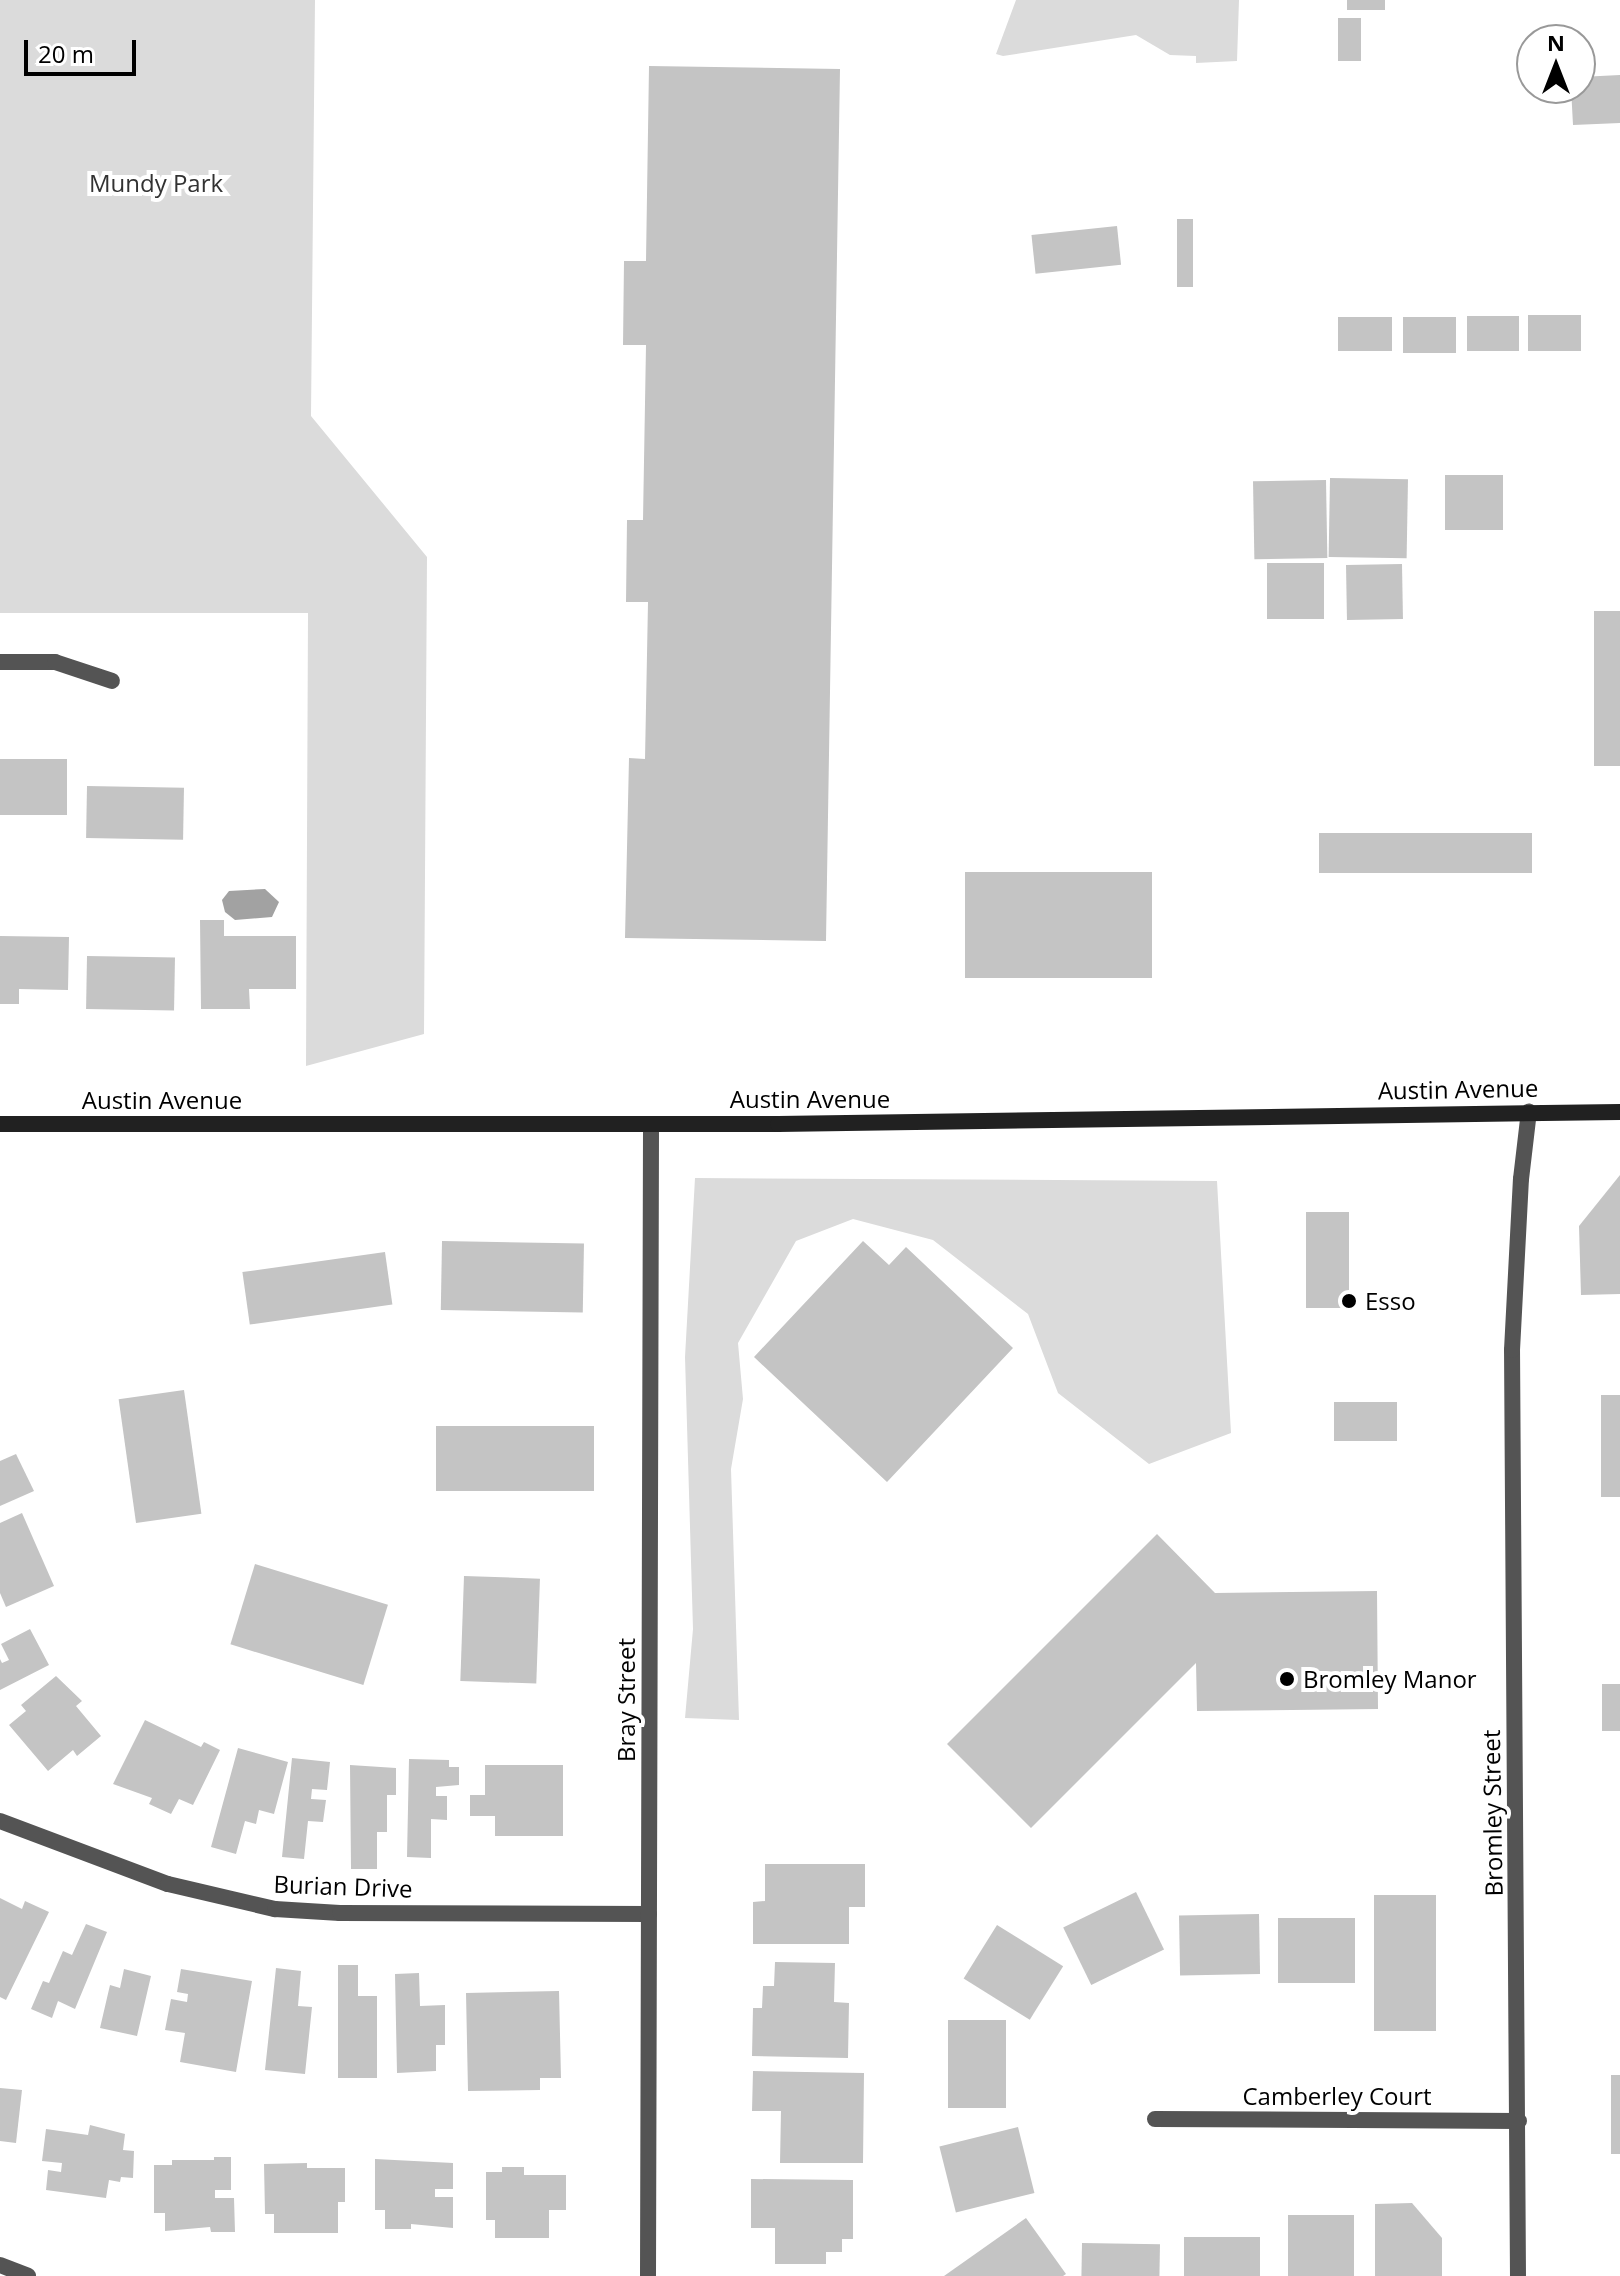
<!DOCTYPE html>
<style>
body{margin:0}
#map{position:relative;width:1620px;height:2276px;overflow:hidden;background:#fff;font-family:"Open Sans",sans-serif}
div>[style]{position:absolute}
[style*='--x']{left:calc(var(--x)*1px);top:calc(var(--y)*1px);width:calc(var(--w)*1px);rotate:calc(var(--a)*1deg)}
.green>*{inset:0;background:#dbdbdb}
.water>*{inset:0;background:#a2a2a2}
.building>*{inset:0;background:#c4c4c4;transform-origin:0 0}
.street>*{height:16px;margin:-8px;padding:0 8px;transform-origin:8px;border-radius:8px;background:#545454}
.secondary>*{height:16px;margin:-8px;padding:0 8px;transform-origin:8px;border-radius:8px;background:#212121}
.dots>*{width:22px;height:22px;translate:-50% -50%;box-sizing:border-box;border:4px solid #fff;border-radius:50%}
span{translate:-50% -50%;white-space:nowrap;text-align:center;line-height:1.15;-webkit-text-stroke:8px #fff;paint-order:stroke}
.park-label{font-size:24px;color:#323232}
.street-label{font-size:24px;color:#000}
.poi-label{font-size:24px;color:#000}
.left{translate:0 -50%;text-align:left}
.north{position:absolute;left:1516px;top:24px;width:80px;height:80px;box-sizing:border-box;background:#fff;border:2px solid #999;border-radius:50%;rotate:0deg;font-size:22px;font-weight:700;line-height:32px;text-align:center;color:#000}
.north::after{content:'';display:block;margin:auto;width:28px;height:36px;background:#000;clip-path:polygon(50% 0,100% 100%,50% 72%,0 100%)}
.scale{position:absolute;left:24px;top:40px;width:112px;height:36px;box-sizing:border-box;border:4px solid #000;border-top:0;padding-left:10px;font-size:24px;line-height:28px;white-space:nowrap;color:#000;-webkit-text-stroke:6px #fff;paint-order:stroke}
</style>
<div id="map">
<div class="green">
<i style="clip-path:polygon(0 0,315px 0,311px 416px,427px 557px,424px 1034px,306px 1066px,308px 613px,0 613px)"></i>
<i style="clip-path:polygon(1016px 0,1239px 0,1237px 61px,1196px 63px,1196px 56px,1170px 55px,1136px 35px,1003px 56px,996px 54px)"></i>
<i style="clip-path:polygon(695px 1178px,1217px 1181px,1231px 1433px,1149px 1464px,1058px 1393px,1028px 1314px,933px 1240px,853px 1219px,796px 1241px,738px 1343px,743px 1399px,731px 1469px,739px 1720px,685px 1718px,693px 1629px,685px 1357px)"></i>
</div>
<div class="water">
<i style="clip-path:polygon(265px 889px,279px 902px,272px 917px,235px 920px,225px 912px,222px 900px,229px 891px)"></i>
</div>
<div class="building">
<i style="left:1347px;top:0;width:38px;height:10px"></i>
<i style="left:1338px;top:18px;width:23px;height:43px"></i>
<i style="clip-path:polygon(649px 66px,840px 69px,826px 941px,625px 938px,629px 758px,645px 759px,648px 602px,626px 602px,627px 520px,643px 520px,646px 345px,623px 345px,624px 261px,646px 261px)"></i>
<i style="clip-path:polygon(1620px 75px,1620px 123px,1573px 125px,1571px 88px,1580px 88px,1580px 77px)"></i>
<i style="left:1177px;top:219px;width:16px;height:68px"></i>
<i style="left:1117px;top:226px;width:39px;height:86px;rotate:84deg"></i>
<i style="left:1528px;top:315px;width:53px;height:36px"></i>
<i style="left:1467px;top:316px;width:52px;height:35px"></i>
<i style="left:1338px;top:317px;width:54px;height:34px"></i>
<i style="left:1403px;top:317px;width:53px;height:36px"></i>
<i style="left:1445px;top:475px;width:58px;height:55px"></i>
<i style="left:1330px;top:478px;width:78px;height:79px;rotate:1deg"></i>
<i style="left:1326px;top:480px;width:78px;height:73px;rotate:89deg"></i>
<i style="left:1267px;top:563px;width:57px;height:56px"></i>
<i style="left:1402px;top:564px;width:55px;height:56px;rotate:89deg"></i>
<i style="left:1594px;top:611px;width:26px;height:155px"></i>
<i style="left:0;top:759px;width:67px;height:56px"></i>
<i style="left:87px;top:786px;width:97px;height:52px;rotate:1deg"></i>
<i style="left:1319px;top:833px;width:213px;height:40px"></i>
<i style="left:1152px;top:872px;width:106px;height:187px;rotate:90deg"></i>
<i style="clip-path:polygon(200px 920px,224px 920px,224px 936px,296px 936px,296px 989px,249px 989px,250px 1009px,201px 1009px)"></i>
<i style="clip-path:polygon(0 936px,69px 937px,68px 990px,19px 989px,19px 1004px,0 1004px)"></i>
<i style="left:87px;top:956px;width:88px;height:53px;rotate:1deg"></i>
<i style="clip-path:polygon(1620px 1175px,1620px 1294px,1581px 1295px,1579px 1226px)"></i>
<i style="left:1306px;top:1212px;width:43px;height:96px"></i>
<i style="left:442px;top:1241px;width:142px;height:69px;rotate:1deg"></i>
<i style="clip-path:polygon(863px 1241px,889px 1265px,906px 1247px,1013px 1348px,887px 1482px,754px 1357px)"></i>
<i style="left:385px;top:1252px;width:53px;height:144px;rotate:82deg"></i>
<i style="left:184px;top:1390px;width:125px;height:66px;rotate:82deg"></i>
<i style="left:1601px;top:1395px;width:19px;height:102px"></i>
<i style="left:1334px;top:1402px;width:63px;height:39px"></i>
<i style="left:436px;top:1426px;width:158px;height:65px"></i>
<i style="clip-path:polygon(16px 1454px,34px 1491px,0 1506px,0 1461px)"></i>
<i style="clip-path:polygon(22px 1513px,54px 1586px,6px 1607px,0 1593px,0 1523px)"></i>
<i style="clip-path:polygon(1157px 1534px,1215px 1593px,1377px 1591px,1378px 1709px,1197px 1711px,1196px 1663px,1031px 1828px,947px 1744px)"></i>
<i style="left:255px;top:1564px;width:139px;height:84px;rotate:17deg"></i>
<i style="left:464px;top:1576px;width:76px;height:105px;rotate:2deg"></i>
<i style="clip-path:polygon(30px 1629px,49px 1665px,0 1690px,0 1659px,2px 1663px,9px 1660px,1px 1644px)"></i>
<i style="clip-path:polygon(56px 1676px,82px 1701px,76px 1706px,101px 1736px,77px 1756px,73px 1750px,48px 1771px,9px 1725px,26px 1711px,21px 1705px)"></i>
<i style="left:1602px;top:1684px;width:18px;height:47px"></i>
<i style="clip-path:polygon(145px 1720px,201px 1747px,204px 1742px,220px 1750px,193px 1805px,179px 1799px,171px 1814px,149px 1804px,152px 1798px,113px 1784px)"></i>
<i style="clip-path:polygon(238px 1748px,288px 1762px,274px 1814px,259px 1810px,256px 1824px,245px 1821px,236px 1854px,211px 1847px)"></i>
<i style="clip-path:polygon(292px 1758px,330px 1762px,327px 1790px,312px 1789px,311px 1799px,326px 1800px,323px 1822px,308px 1821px,304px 1859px,282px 1857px)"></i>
<i style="clip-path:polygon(409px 1759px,449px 1760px,449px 1767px,459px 1767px,459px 1785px,436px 1787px,436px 1796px,447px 1796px,447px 1820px,431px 1819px,431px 1858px,407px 1857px)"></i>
<i style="clip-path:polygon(350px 1765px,396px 1768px,396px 1795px,387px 1795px,387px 1832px,377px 1832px,377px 1869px,351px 1869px)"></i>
<i style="clip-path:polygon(485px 1765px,563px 1765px,563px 1836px,495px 1836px,495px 1816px,470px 1816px,470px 1795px,485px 1795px)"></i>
<i style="clip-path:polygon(765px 1864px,865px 1864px,865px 1907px,849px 1907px,849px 1944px,753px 1944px,753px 1902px,765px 1901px)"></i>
<i style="left:1136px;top:1892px;width:64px;height:81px;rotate:64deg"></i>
<i style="left:1436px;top:1895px;width:136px;height:62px;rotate:90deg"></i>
<i style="clip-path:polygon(0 1898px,22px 1909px,25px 1901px,49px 1912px,6px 2000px,0 1997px)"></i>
<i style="left:1259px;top:1914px;width:60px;height:80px;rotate:89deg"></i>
<i style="left:1278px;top:1918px;width:77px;height:65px"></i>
<i style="clip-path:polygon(86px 1924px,107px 1932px,75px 2009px,58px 2001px,52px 2018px,31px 2009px,43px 1981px,49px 1983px,63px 1951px,72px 1955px)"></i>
<i style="left:997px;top:1925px;width:78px;height:63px;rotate:32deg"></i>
<i style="clip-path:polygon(775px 1962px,835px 1963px,834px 2002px,849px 2003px,848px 2058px,752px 2056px,753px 2008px,762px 2008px,763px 1986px,774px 1986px)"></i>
<i style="clip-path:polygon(338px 1965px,358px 1965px,358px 1996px,377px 1996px,377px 2078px,338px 2078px)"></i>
<i style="clip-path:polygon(276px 1968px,301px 1971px,298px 2006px,312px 2007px,305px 2074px,265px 2070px)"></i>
<i style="clip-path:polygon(124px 1969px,151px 1976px,137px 2036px,100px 2028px,110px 1985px,120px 1988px)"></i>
<i style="clip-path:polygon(181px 1969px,252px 1981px,236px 2072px,180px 2062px,185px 2033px,165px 2030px,171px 1999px,187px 2002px,188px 1994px,177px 1992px)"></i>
<i style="clip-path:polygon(419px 1973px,420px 2006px,445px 2005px,445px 2045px,436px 2045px,436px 2071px,397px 2073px,395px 1974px)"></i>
<i style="clip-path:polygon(559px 1991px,561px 2078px,540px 2078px,540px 2090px,468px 2091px,466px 1993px)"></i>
<i style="left:948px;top:2020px;width:58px;height:88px"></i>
<i style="clip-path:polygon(753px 2071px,864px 2073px,863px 2163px,780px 2163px,781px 2111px,752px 2111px)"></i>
<i style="left:1611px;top:2075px;width:9px;height:79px"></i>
<i style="clip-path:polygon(0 2088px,22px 2090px,16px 2143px,0 2141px)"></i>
<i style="clip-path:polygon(90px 2125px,125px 2134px,123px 2150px,134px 2151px,133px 2178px,121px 2177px,120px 2182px,109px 2180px,106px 2198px,46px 2190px,48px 2170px,61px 2172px,62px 2163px,42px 2161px,46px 2129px,88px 2135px)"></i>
<i style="left:1018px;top:2127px;width:68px;height:81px;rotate:76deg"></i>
<i style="clip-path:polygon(214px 2157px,231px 2157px,231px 2190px,215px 2190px,215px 2198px,234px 2198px,235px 2232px,211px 2232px,210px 2227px,165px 2231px,165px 2213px,154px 2213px,154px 2165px,172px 2165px,172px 2160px,214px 2160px)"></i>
<i style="clip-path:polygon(375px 2159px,453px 2163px,453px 2189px,435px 2189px,435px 2197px,453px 2197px,453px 2228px,411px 2224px,411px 2229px,385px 2229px,385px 2210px,375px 2210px)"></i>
<i style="clip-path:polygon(307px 2163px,307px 2168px,345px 2168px,345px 2202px,338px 2202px,338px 2233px,274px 2233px,274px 2214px,265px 2214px,264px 2164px)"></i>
<i style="clip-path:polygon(502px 2167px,524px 2167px,524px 2175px,566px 2175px,566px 2210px,549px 2210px,549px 2238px,495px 2238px,495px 2220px,486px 2220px,486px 2172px,502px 2172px)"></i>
<i style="clip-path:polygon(751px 2179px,853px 2180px,853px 2239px,842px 2239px,842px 2252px,826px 2252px,826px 2264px,775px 2264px,775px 2228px,751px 2228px)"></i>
<i style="clip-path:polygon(1412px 2203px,1442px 2238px,1442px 2276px,1375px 2276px,1375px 2204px)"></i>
<i style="left:1288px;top:2215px;width:66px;height:61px"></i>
<i style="clip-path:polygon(1026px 2218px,1066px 2274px,1063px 2276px,944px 2276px)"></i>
<i style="left:1184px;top:2237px;width:76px;height:39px"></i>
<i style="left:1082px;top:2243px;width:78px;height:33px;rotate:1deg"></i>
</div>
<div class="street">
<i style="--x:0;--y:662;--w:55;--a:0"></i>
<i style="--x:55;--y:662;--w:60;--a:18.4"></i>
<i style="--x:0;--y:1821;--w:179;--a:20.6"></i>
<i style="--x:168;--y:1884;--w:110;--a:13.2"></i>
<i style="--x:275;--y:1909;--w:65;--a:3.5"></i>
<i style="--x:340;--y:1913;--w:309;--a:0.2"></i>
<i style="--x:1155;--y:2119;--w:364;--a:0.3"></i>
<i style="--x:0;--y:2265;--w:30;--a:21"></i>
<i style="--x:648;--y:2276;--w:1152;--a:-89.85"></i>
<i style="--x:1518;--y:2276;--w:926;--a:-90.37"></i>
<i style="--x:1512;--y:1350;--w:171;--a:-87"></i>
<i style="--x:1521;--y:1179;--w:68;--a:-83.3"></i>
</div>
<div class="secondary">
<i style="--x:0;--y:1124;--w:778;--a:0"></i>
<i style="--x:778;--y:1124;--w:842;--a:-0.82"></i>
</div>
<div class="dots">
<i style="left:1349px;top:1301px;background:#000"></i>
<i style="left:1287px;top:1679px;background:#000"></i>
</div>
<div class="park-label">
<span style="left:156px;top:183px">Mundy Park</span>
</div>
<div class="street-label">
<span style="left:1458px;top:1089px;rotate:-1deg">Austin Avenue</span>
<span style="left:810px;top:1099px">Austin Avenue</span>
<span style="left:162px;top:1100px">Austin Avenue</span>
<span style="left:626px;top:1700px;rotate:-90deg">Bray Street</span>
<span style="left:1492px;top:1813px;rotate:-91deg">Bromley Street</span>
<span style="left:343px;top:1886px;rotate:2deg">Burian Drive</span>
<span style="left:1337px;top:2096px">Camberley Court</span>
</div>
<div class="poi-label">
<span class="left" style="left:1365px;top:1301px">Esso</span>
<span class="left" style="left:1303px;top:1679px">Bromley Manor</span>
</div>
<div class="north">N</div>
<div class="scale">20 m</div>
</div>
